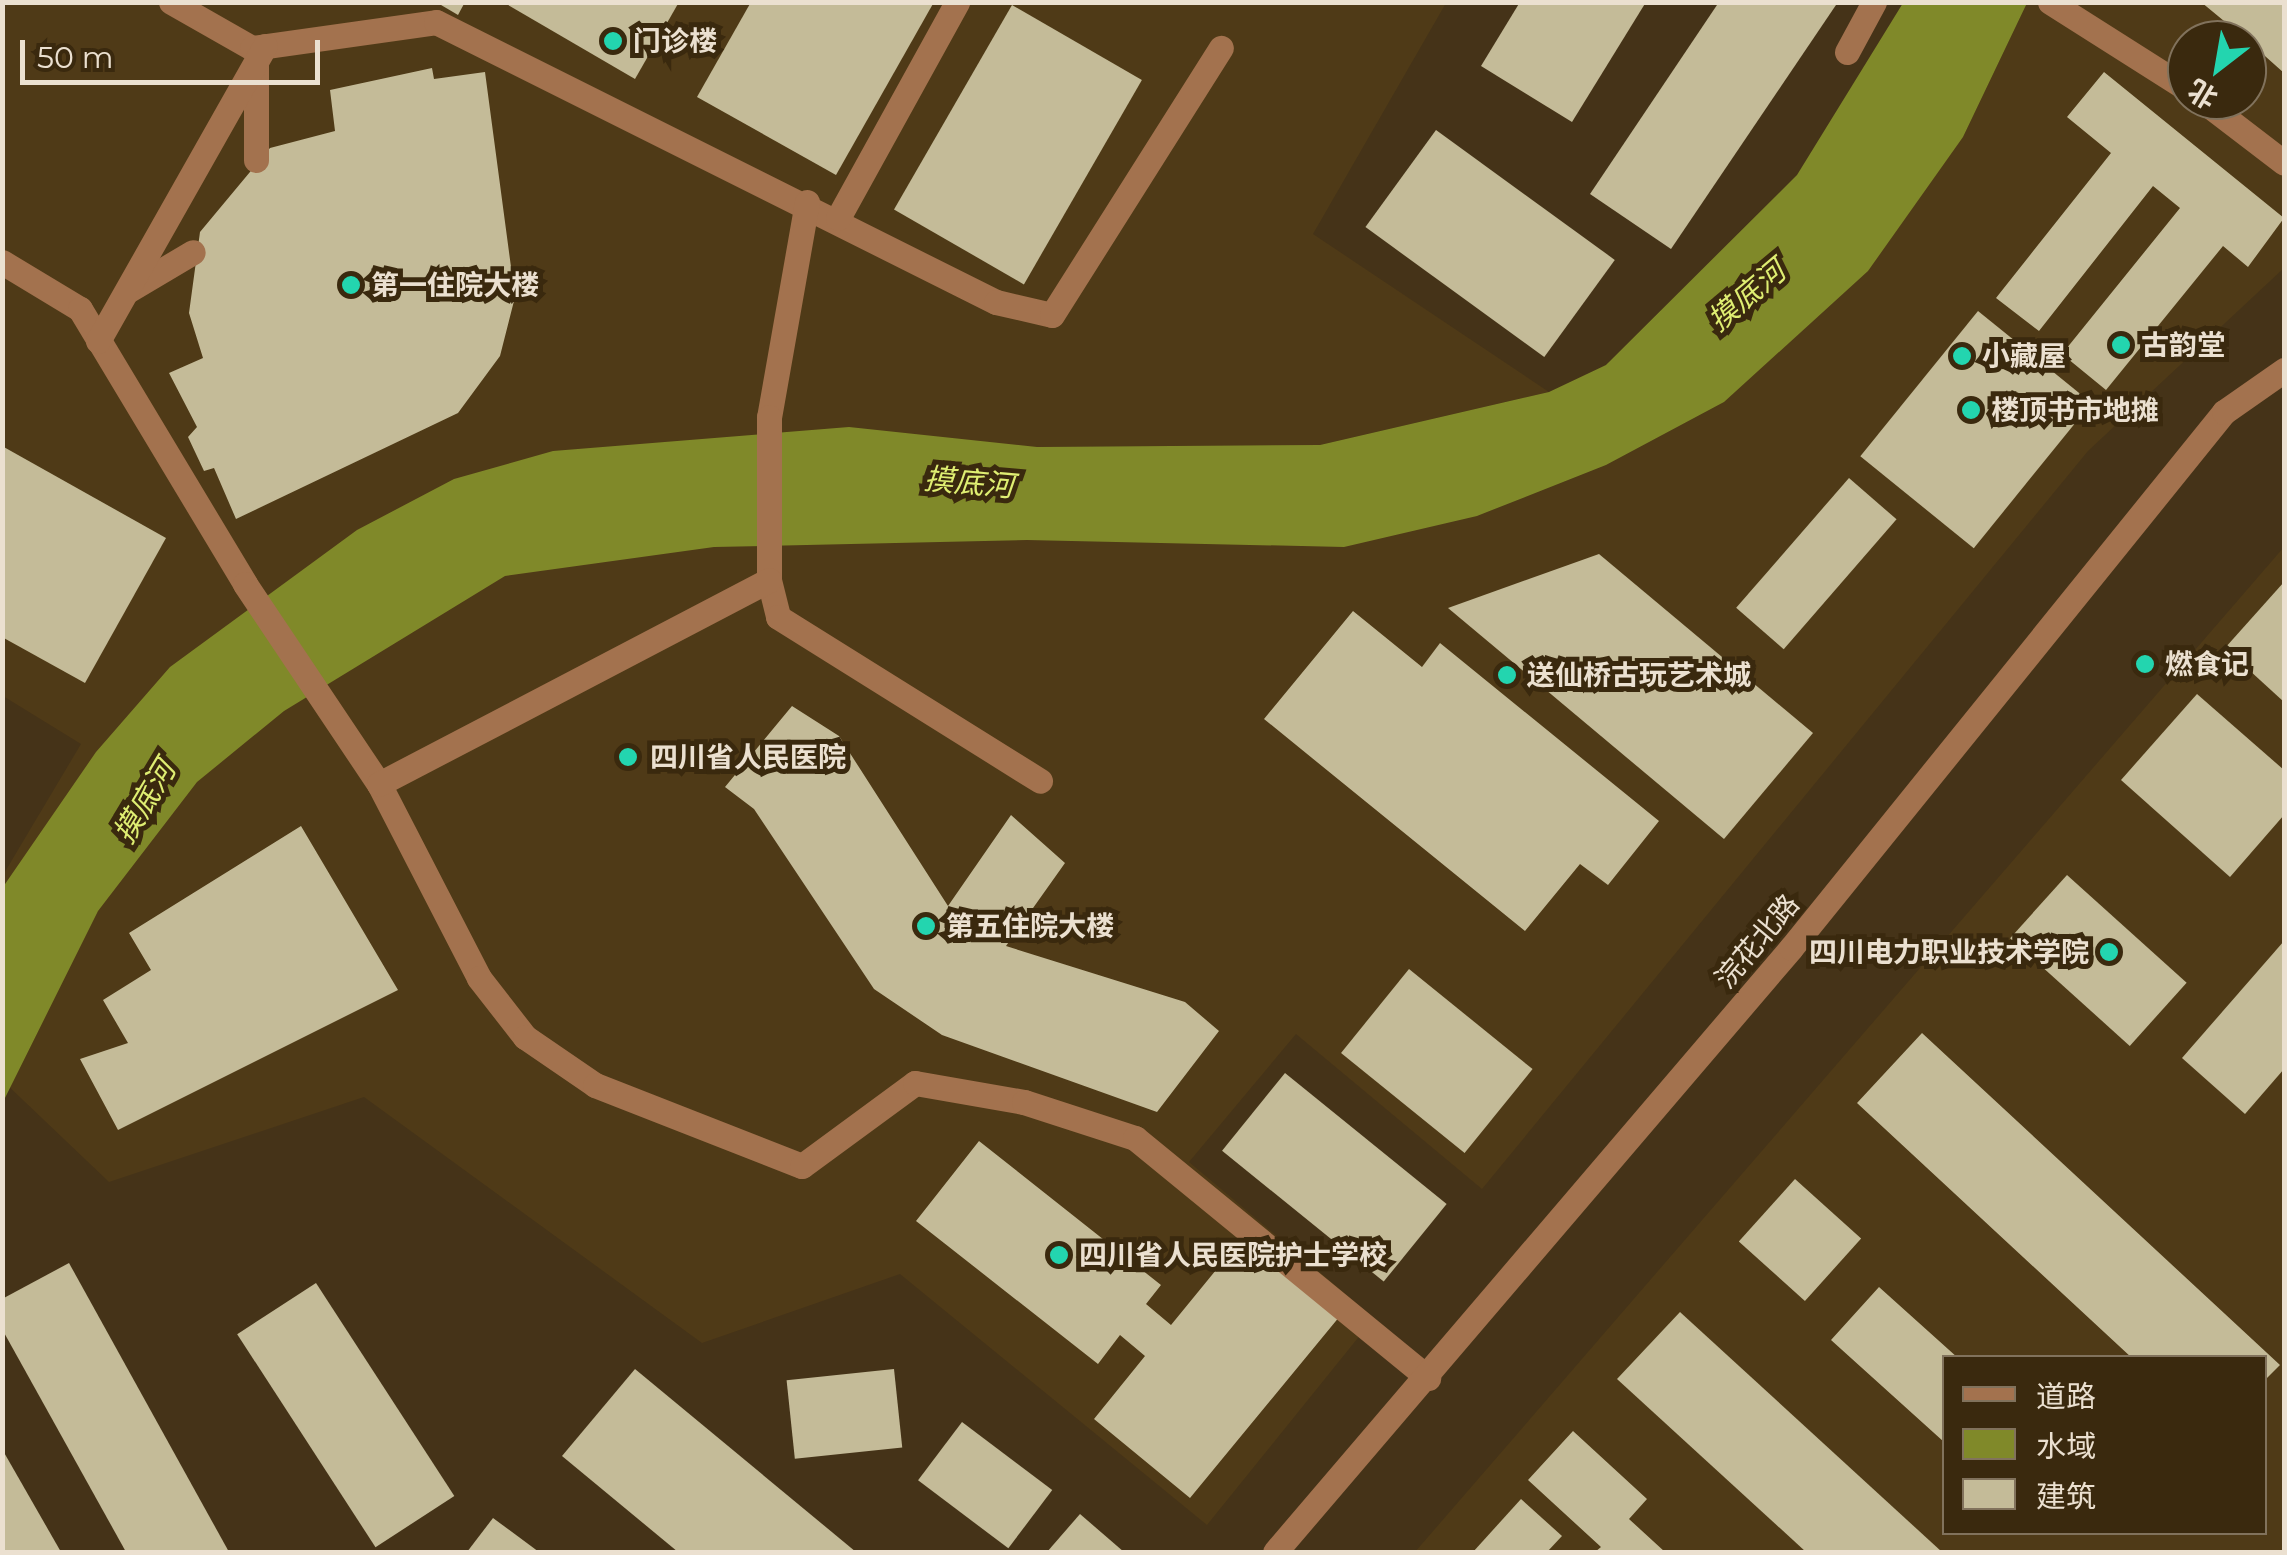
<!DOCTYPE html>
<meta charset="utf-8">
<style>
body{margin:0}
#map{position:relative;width:2287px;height:1555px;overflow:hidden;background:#453318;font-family:Montserrat,"Noto Sans SC",sans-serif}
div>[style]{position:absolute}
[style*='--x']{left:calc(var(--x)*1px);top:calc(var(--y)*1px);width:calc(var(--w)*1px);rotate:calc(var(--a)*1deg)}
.built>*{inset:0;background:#4f3a17}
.water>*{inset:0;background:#808929}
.building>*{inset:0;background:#c4bb98;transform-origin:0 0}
.minor>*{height:25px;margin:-12.5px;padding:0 12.5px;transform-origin:12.5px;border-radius:12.5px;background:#a3724e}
.dots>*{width:28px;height:28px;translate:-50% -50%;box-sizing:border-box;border:5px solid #3a290e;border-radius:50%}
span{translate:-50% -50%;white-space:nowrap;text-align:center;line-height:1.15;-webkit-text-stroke:10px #3a290e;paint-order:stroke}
.poi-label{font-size:28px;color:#ebe0d0;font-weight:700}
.left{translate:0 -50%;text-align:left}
.right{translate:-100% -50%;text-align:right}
.street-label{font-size:28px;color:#ebe0d0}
.water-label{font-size:30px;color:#dfee72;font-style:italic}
.frame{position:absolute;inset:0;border:5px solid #ebe0d0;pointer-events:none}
.legend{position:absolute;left:1942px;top:1355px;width:325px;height:180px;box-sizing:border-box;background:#3a290e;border:2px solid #81725c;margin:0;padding:12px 18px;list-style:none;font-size:30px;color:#ebe0d0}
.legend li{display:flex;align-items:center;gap:20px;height:50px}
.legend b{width:50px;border:2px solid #81725c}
.north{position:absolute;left:2167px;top:20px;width:100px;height:100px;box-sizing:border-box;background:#3a290e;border:2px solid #81725c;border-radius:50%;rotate:211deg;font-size:28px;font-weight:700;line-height:40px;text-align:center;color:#ebe0d0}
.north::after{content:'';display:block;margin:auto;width:35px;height:45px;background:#23d5af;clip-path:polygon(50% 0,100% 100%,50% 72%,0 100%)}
.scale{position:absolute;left:20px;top:40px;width:300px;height:45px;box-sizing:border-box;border:5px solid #ebe0d0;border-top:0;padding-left:12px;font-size:30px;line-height:35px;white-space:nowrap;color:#ebe0d0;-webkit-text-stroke:8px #3a290e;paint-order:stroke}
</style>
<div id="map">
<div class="built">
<i style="clip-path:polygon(evenodd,2px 3px,1446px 3px,1313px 234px,1549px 392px,1320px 445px,1038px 447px,1477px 516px,1606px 465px,1724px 402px,1963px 137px,2027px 3px,2284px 3px,2284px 268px,2088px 451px,1482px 1189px,1296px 1034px,1189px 1162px,1374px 1318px,1207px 1525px,900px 1274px,702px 1343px,364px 1097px,109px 1182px,3px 1081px,3px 875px,81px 744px,3px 696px,2px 3px,2187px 40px,2247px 40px,2247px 100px,2187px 100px,2187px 40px)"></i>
<i style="clip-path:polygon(evenodd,2284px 547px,2284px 1552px,1415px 1552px,2284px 547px,1944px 1358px,2264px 1358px,2264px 1532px,1944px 1532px,1944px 1358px)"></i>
</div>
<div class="water">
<i style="clip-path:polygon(1903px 3px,2027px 3px,1963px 137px,1868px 271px,1724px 402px,1606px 465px,1477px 516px,1344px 547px,1027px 540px,714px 547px,505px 576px,284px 711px,197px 782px,98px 911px,3px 1102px,3px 887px,96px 752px,170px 667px,357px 530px,454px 479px,553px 451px,849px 427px,1037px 447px,1320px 445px,1549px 392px,1606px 365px,1797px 175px)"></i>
</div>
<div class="building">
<i style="clip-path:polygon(436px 2px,465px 2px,458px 15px)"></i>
<i style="clip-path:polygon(503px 2px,679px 2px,635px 79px)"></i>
<i style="clip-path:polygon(751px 2px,934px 2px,836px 175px,697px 97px)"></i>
<i style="clip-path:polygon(1520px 2px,1646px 2px,1572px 122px,1481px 66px)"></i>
<i style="clip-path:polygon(1719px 2px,1838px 2px,1671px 249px,1590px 194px)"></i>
<i style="clip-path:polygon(2201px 2px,2284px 2px,2284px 73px,2247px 40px)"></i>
<i style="left:1012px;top:5px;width:150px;height:236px;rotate:30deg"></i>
<i style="clip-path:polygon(432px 68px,434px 79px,485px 72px,515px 297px,500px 356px,458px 413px,236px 519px,214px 468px,204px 471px,188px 437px,197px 427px,169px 373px,203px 358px,189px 313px,200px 232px,270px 148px,335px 131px,330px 90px)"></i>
<i style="clip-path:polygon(2104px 72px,2284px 218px,2248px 267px,2223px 246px,2106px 390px,2062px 354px,2180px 208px,2153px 186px,2039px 331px,1996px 298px,2111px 153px,2067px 117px)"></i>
<i style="left:1436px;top:130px;width:221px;height:120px;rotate:36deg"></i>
<i style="left:1978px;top:311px;width:146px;height:187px;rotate:39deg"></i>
<i style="clip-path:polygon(2px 446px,166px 538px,85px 683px,2px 637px)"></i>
<i style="left:1849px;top:478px;width:63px;height:172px;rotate:41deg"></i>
<i style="clip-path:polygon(1599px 554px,1813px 733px,1724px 839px,1448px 608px)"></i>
<i style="clip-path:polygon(2284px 582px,2284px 702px,2225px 648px)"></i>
<i style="clip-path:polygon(1353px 611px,1422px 667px,1440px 643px,1659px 821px,1608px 885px,1580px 864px,1525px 931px,1264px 719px)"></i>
<i style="clip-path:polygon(2197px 694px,2284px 770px,2284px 815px,2230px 877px,2121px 780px)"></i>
<i style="clip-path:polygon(792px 706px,839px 736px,948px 906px,1011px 815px,1065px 863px,1006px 946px,1185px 1002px,1219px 1031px,1157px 1112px,942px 1035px,874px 989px,754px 809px,725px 787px)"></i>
<i style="clip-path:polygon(301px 826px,398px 990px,118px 1130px,80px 1059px,128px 1043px,103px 1000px,151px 970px,129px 933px)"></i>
<i style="left:2067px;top:875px;width:161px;height:85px;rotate:42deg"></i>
<i style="clip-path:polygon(2284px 941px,2284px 1069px,2245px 1114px,2182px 1058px)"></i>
<i style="left:1409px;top:969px;width:159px;height:108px;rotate:39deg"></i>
<i style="clip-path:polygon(1922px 1033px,2280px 1365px,2264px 1381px,2264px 1358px,2132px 1358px,1857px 1103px)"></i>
<i style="left:1285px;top:1073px;width:208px;height:100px;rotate:39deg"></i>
<i style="clip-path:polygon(979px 1141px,1161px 1285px,1146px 1304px,1171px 1325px,1243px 1237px,1340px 1316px,1190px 1498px,1094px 1419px,1145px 1356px,1120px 1335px,1098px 1364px,916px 1221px)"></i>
<i style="left:1795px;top:1179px;width:89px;height:84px;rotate:42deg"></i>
<i style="clip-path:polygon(69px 1263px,229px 1552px,126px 1552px,2px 1329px,2px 1299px)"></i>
<i style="left:316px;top:1283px;width:254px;height:94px;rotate:57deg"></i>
<i style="clip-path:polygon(1879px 1287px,1958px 1358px,1944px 1358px,1944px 1442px,1831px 1340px)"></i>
<i style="clip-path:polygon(1680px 1312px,1942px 1552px,1806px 1552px,1617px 1379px)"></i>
<i style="clip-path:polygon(635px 1369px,856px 1552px,678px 1552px,562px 1456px)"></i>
<i style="left:894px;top:1369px;width:79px;height:108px;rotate:84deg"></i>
<i style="left:962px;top:1422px;width:113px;height:73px;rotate:37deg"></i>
<i style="clip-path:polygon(1573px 1431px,1647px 1499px,1629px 1519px,1665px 1552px,1595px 1552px,1601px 1547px,1528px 1480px)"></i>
<i style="clip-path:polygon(2px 1449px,61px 1552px,2px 1552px)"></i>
<i style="clip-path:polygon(1521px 1499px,1562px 1536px,1547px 1552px,1473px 1552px)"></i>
<i style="clip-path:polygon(1080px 1514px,1124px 1552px,1047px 1552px)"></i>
<i style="clip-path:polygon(493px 1518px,539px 1552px,467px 1552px)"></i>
</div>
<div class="minor">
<i style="--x:171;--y:2;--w:93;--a:29.6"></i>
<i style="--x:252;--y:48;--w:186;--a:-8"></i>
<i style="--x:436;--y:22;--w:626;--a:26.57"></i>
<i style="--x:996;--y:302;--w:57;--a:13.1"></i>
<i style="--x:1052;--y:315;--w:316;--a:-57.7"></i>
<i style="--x:2050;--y:2;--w:162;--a:32.4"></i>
<i style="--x:1847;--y:52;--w:57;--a:-61.6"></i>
<i style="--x:2202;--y:100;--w:103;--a:37.5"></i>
<i style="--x:256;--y:160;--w:97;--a:-90"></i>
<i style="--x:807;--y:202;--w:218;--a:100"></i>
<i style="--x:769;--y:417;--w:163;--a:90"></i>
<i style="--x:769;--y:580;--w:38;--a:76"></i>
<i style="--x:778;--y:617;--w:309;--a:32"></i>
<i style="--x:838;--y:218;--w:247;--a:-61.1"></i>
<i style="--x:2;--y:262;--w:91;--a:31.1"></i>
<i style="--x:80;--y:309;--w:321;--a:59"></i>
<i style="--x:245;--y:584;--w:241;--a:56.2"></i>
<i style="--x:379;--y:784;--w:218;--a:62.7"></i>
<i style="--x:479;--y:978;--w:75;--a:52.1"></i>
<i style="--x:525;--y:1037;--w:85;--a:34.4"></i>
<i style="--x:595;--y:1085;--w:222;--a:21.4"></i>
<i style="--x:802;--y:1166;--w:140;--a:-36.3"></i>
<i style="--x:915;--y:1083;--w:111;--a:9.9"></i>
<i style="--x:1024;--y:1102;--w:117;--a:18"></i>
<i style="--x:1135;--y:1138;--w:379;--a:39.3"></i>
<i style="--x:129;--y:290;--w:74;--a:-30.7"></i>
<i style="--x:98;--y:341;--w:339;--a:-60.5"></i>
<i style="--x:379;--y:784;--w:440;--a:-27.6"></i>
<i style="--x:1275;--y:1552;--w:794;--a:-49.49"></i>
<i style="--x:1791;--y:948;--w:689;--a:-51.07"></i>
<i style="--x:2224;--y:412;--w:73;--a:-35"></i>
</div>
<div class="dots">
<i style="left:613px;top:41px;background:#23d5af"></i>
<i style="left:351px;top:285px;background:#23d5af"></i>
<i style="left:2121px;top:345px;background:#23d5af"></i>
<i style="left:1962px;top:356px;background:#23d5af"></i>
<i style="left:1971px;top:410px;background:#23d5af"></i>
<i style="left:2145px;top:664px;background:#23d5af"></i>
<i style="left:1507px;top:675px;background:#23d5af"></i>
<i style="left:628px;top:757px;background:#23d5af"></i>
<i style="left:926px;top:926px;background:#23d5af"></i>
<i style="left:2109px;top:952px;background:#23d5af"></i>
<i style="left:1059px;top:1255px;background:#23d5af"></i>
</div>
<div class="poi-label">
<span class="left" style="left:633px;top:41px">门诊楼</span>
<span class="left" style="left:371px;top:285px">第一住院大楼</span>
<span class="left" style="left:2141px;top:345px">古韵堂</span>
<span class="left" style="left:1982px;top:356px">小藏屋</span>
<span class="left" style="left:1991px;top:410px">楼顶书市地摊</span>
<span class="left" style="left:2165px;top:664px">燃食记</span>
<span class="left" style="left:1527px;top:675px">送仙桥古玩艺术城</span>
<span class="left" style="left:650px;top:757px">四川省人民医院</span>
<span class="left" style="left:946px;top:926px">第五住院大楼</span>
<span class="right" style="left:2089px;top:952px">四川电力职业技术学院</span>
<span class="left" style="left:1079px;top:1255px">四川省人民医院护士学校</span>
</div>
<div class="street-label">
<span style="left:1757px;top:941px;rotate:-50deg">浣花北路</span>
</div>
<div class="water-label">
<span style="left:1747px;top:296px;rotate:-40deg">摸底河</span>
<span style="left:969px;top:483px;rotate:5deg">摸底河</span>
<span style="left:145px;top:802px;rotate:-59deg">摸底河</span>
</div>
<div class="frame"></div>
<ul class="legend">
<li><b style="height:12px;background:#a3724e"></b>道路</li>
<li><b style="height:28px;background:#808929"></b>水域</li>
<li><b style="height:28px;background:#c4bb98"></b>建筑</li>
</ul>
<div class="north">北</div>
<div class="scale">50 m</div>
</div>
